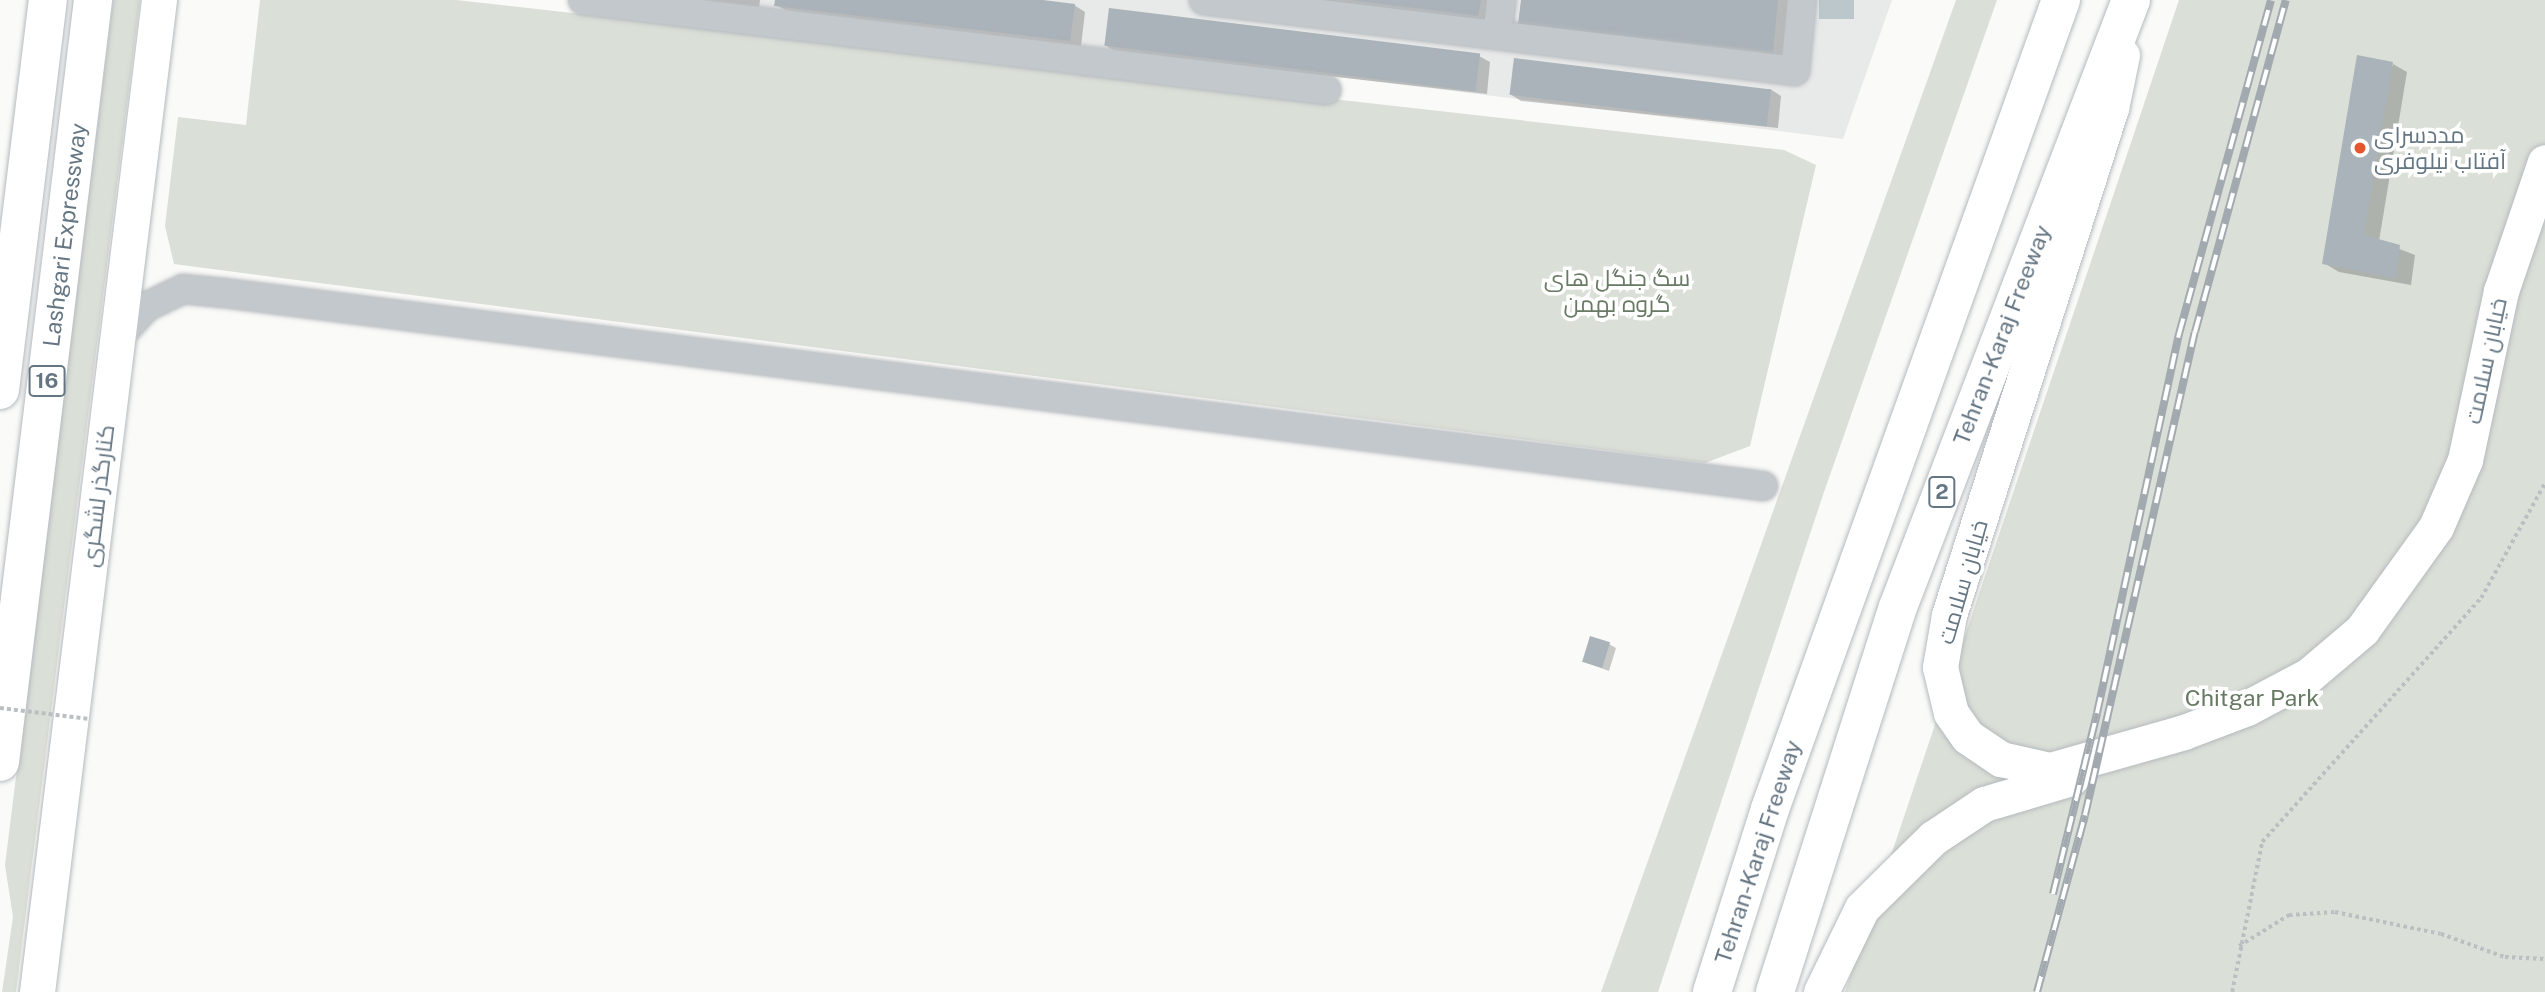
<!DOCTYPE html>
<meta charset="utf-8">
<style>
body{margin:0}
#map{position:relative;width:2545px;height:992px;overflow:hidden;background:#fafaf8;font-family:"Public Sans",Cairo,sans-serif}
div>[style]{position:absolute}
[style*='--x']{left:calc(var(--x)*1px);top:calc(var(--y)*1px);width:calc(var(--w)*1px);rotate:calc(var(--a)*1deg)}
.built>*{inset:0;background:#e8e9e9}
.green>*{inset:0;background:#dadfd7}
.water>*{inset:0;background:#bbc7cb;transform-origin:0 0}
.shadow>*{inset:0;background:#0003}
.building>*{inset:0;background:#aab3b9;transform-origin:0 0}
.path>*{height:3.5px;margin-top:-1.75px;transform-origin:0;background:repeating-linear-gradient(90deg,#bbbfc2 0 3.5px,transparent 0 7px)}
.roads{filter:drop-shadow(0 0 2px #b5babe) drop-shadow(0 0 2px #b5babe)}
.minor>*{height:28px;margin:-14px;padding:0 14px;transform-origin:14px;border-radius:14px;background:#c3c8cc}
.major>*{height:35px;margin:-17.5px;padding:0 17.5px;transform-origin:17.5px;border-radius:17.5px;background:#fff}
.highway>*{height:38px;margin:-19px;padding:0 19px;transform-origin:19px;border-radius:19px;background:#fff}
.rail>*{height:8px;margin-top:-4px;transform-origin:0;background:repeating-linear-gradient(90deg,#fff 0 16px,#a2aab0 0 32px);box-sizing:border-box;border-block:2px solid #a2aab0}
.path-bridge>*{height:3.5px;margin-top:-1.75px;transform-origin:0;background:repeating-linear-gradient(90deg,#bbbfc2 0 3.5px,transparent 0 7px)}
.dots>*{width:19px;height:19px;translate:-50% -50%;box-sizing:border-box;border:4px solid #fff;border-radius:50%}
span{translate:-50% -50%;white-space:nowrap;text-align:center;line-height:1.15;-webkit-text-stroke:7px #fff;paint-order:stroke}
.shield-label span{padding:2px 5px;background:#fff;border:2px solid;border-radius:5px;-webkit-text-stroke-width:0}
.shield-label{font-size:21px;color:#657683;font-weight:700}
.poi-label{font-size:23px;color:#657683}
.left{translate:0 -50%;text-align:left}
.street-label{font-size:23px;color:#657683}
.park-label{font-size:23px;color:#687a64}
</style>
<div id="map">
<div class="built">
<i style="clip-path:polygon(712px 0,1892px 0,1843px 139px)"></i>
</div>
<div class="green">
<i style="clip-path:polygon(113px 0,140px 0,16px 992px,2px 992px,13px 917px,5px 865px)"></i>
<i style="clip-path:polygon(260px 0,456px 0,1784px 150px,1816px 165px,1750px 446px,1705px 463px,174px 264px,165px 226px,178px 117px,246px 125px)"></i>
<i style="clip-path:polygon(1956px 0,1997px 0,1824px 492px,1658px 992px,1601px 992px)"></i>
<i style="clip-path:polygon(2179px 0,2545px 0,2545px 992px,1845px 992px)"></i>
</div>
<div class="water">
<i style="left:1819px;top:0;width:35px;height:19px"></i>
</div>
<div class="shadow">
<i style="clip-path:polygon(698px 0,760px 0,759px 8px)"></i>
<i style="clip-path:polygon(777px 0,1028px 0,1074px 5px,1085px 12px,1081px 46px,787px 11px,776px 5px)"></i>
<i style="clip-path:polygon(1298px 0,1492px 0,1489px 22px)"></i>
<i style="clip-path:polygon(1522px 0,1790px 0,1783px 57px,1531px 29px)"></i>
<i style="clip-path:polygon(1105px 45px,1479px 56px,1490px 62px,1487px 94px,1116px 52px)"></i>
<i style="clip-path:polygon(2393px 64px,2407px 72px,2379px 241px,2415px 255px,2411px 285px,2339px 272px,2324px 263px)"></i>
<i style="clip-path:polygon(1770px 89px,1781px 96px,1778px 128px,1521px 101px,1510px 94px)"></i>
<i style="clip-path:polygon(1609px 644px,1616px 648px,1609px 671px,1584px 662px)"></i>
</div>
<div class="building">
<i style="clip-path:polygon(775px 0,1043px 0,1075px 4px,1070px 41px,774px 6px)"></i>
<i style="clip-path:polygon(1349px 0,1481px 0,1478px 16px)"></i>
<i style="clip-path:polygon(1521px 0,1778px 0,1773px 52px,1518px 24px)"></i>
<i style="left:1109px;top:8px;width:374px;height:38px;rotate:7deg"></i>
<i style="clip-path:polygon(2357px 55px,2393px 62px,2364px 235px,2400px 245px,2396px 278px,2322px 264px)"></i>
<i style="left:1514px;top:58px;width:259px;height:37px;rotate:7deg"></i>
<i style="left:1590px;top:636px;width:21px;height:27px;rotate:17deg"></i>
</div>
<div class="path">
<i style="--x:2239;--y:946;--w:59;--a:-31.8"></i>
<i style="--x:2289;--y:915;--w:46;--a:-3.7"></i>
<i style="--x:2335;--y:912;--w:108;--a:11.7"></i>
<i style="--x:2441;--y:934;--w:68;--a:19.8"></i>
<i style="--x:2505;--y:957;--w:40;--a:2.9"></i>
<i style="--x:2232;--y:992;--w:153;--a:-78.7"></i>
<i style="--x:2262;--y:842;--w:328;--a:-48.1"></i>
<i style="--x:2481;--y:598;--w:132;--a:-60.9"></i>
</div>
<div class="roads">
<div class="minor">
<i style="--x:583;--y:0;--w:749;--a:6.9"></i>
<i style="--x:1204;--y:0;--w:595;--a:6.85"></i>
<i style="--x:1795;--y:71;--w:71;--a:-84.4"></i>
<i style="--x:1497;--y:35;--w:35;--a:-83"></i>
<i style="--x:118;--y:338;--w:42;--a:-47.9"></i>
<i style="--x:146;--y:307;--w:41;--a:-25.9"></i>
<i style="--x:183;--y:289;--w:41;--a:5.6"></i>
<i style="--x:224;--y:293;--w:1551;--a:7.15"></i>
</div>
<div class="major">
<i style="--x:2122;--y:55;--w:54;--a:101.7"></i>
<i style="--x:2111;--y:108;--w:532;--a:107.72"></i>
<i style="--x:1949;--y:615;--w:53;--a:99.8"></i>
<i style="--x:1940;--y:667;--w:47;--a:76.6"></i>
<i style="--x:1951;--y:713;--w:29;--a:55"></i>
<i style="--x:1968;--y:737;--w:40;--a:34"></i>
<i style="--x:2001;--y:759;--w:50;--a:12.7"></i>
<i style="--x:2050;--y:770;--w:139;--a:-15.8"></i>
<i style="--x:2184;--y:732;--w:67;--a:-20.9"></i>
<i style="--x:2247;--y:708;--w:70;--a:-28"></i>
<i style="--x:2309;--y:675;--w:70;--a:-40.3"></i>
<i style="--x:2362;--y:630;--w:127;--a:-54.3"></i>
<i style="--x:2436;--y:527;--w:73;--a:-66.6"></i>
<i style="--x:2465;--y:460;--w:173;--a:-78"></i>
<i style="--x:2501;--y:291;--w:136;--a:-71.2"></i>
<i style="--x:37;--y:992;--w:999;--a:-82.99"></i>
<i style="--x:1821;--y:992;--w:93;--a:-64"></i>
<i style="--x:1862;--y:908;--w:100;--a:-44.6"></i>
<i style="--x:1933;--y:838;--w:61;--a:-33.7"></i>
<i style="--x:1984;--y:804;--w:91;--a:-16.6"></i>
</div>
<div class="highway">
<i style="--x:0;--y:390;--w:393;--a:-83"></i>
<i style="--x:0;--y:762;--w:768;--a:-83.04"></i>
<i style="--x:1712;--y:992;--w:192;--a:-72.4"></i>
<i style="--x:1770;--y:809;--w:860;--a:-70.22"></i>
<i style="--x:1775;--y:992;--w:404;--a:-72.3"></i>
<i style="--x:1898;--y:607;--w:650;--a:-69"></i>
</div>
</div>
<div class="rail">
<i style="--x:2053;--y:894;--w:186;--a:-76.3"></i>
<i style="--x:2097;--y:713;--w:388;--a:-77.8"></i>
<i style="--x:2179;--y:334;--w:346;--a:-74.6"></i>
<i style="--x:2037;--y:992;--w:183;--a:-74.8"></i>
<i style="--x:2085;--y:815;--w:495;--a:-77.2"></i>
<i style="--x:2195;--y:332;--w:344;--a:-74.7"></i>
</div>
<div class="path-bridge">
<i style="--x:0;--y:708;--w:90;--a:7"></i>
</div>
<div class="dots">
<i style="left:2360px;top:148px;background:#e4572e"></i>
</div>
<div class="shield-label">
<span style="left:47px;top:381px">16</span>
<span style="left:1942px;top:492px">2</span>
</div>
<div class="poi-label">
<span class="left" style="left:2374px;top:148px">مددسرای<br>آفتاب نیلوفری</span>
</div>
<div class="street-label">
<span style="left:65px;top:235px;rotate:-83deg">Lashgari Expressway</span>
<span style="left:2002px;top:335px;rotate:-69deg">Tehran-Karaj Freeway</span>
<span style="left:2486px;top:361px;rotate:-78deg">خیابان سلامت</span>
<span style="left:98px;top:496px;rotate:-83deg">کنارگذر لشگری</span>
<span style="left:1963px;top:582px;rotate:-74deg">خیابان سلامت</span>
<span style="left:1758px;top:852px;rotate:-72deg">Tehran-Karaj Freeway</span>
</div>
<div class="park-label">
<span style="left:1617px;top:291px">سگ جنگل های<br>گروه بهمن</span>
<span style="left:2252px;top:698px">Chitgar Park</span>
</div>
</div>
